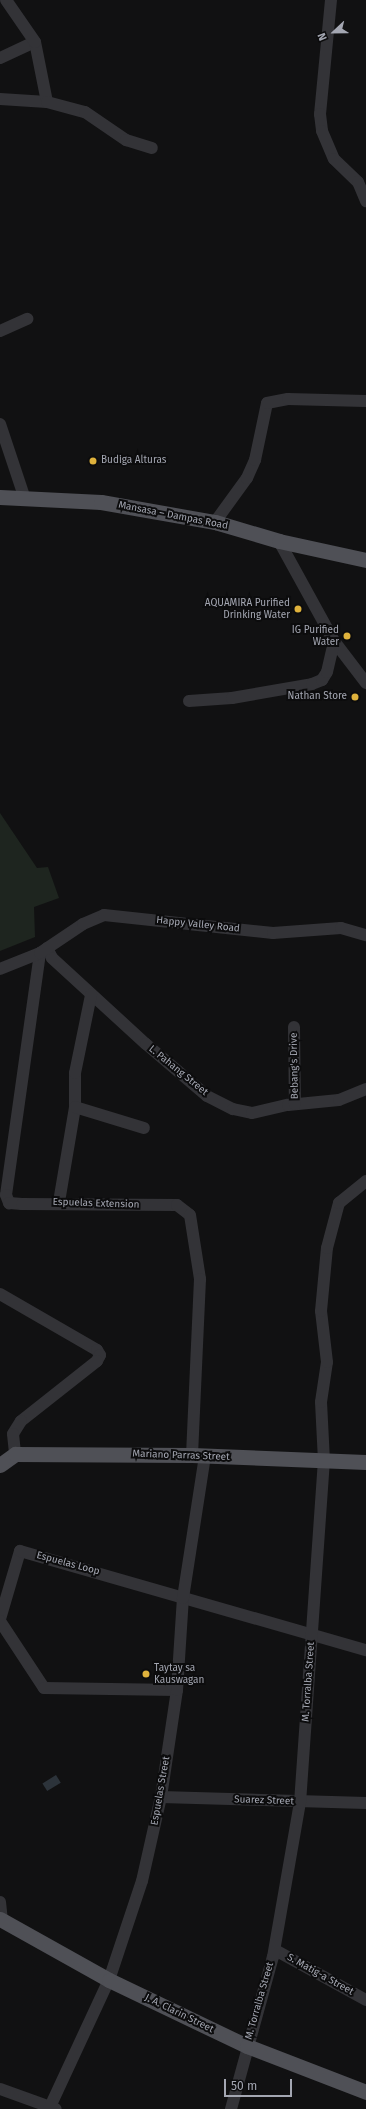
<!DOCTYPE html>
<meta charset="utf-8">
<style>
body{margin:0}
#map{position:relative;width:366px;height:2109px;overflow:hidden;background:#111112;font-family:"Fira Sans",sans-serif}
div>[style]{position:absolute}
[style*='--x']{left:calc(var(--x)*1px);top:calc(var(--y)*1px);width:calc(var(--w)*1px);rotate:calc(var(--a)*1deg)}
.green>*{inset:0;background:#1e251f}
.water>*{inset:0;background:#2c333a;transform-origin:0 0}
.minor>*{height:12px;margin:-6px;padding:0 6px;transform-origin:6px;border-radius:6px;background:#333337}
.major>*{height:15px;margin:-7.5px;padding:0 7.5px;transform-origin:7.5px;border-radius:7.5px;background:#4f5056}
.dots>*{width:11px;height:11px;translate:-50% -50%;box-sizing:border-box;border:2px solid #0c0c0d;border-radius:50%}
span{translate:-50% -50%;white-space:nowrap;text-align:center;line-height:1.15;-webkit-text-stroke:4px #0c0c0d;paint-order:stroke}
.poi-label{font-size:10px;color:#a4a7b2}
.left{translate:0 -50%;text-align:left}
.right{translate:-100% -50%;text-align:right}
.street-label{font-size:10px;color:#a4a7b2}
.north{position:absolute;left:314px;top:12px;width:40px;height:40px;-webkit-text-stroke:3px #0c0c0d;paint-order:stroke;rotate:248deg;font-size:11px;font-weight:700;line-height:16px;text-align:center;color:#a4a7b2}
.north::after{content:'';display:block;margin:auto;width:14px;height:18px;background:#a4a7b2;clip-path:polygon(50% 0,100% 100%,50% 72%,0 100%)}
.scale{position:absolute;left:224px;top:2079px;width:68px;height:18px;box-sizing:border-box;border:2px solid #a4a7b2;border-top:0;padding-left:5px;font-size:12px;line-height:14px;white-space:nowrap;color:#a4a7b2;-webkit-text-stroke:3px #0c0c0d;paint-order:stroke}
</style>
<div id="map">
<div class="green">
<i style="clip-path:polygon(0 813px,37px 868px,48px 867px,59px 898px,34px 907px,35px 937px,0 951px)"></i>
</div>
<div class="water">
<i style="left:56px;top:1775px;width:9px;height:16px;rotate:58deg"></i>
</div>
<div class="minor">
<i style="--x:331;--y:0;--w:115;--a:95.5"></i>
<i style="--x:320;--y:114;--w:17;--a:83"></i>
<i style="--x:322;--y:131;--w:30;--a:67"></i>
<i style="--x:334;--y:159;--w:33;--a:44"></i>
<i style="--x:358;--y:182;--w:21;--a:67"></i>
<i style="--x:0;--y:58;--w:38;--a:-25"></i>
<i style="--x:0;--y:99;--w:47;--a:3.7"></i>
<i style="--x:47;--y:102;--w:61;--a:-101.3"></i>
<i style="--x:35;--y:42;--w:51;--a:-124.6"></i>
<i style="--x:47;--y:102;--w:39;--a:15"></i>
<i style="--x:85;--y:112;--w:50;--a:34.3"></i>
<i style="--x:126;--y:140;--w:27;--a:17"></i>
<i style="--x:0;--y:331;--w:30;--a:-24"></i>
<i style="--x:0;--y:424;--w:79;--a:71.6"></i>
<i style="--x:215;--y:522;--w:54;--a:-54"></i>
<i style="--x:247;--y:478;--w:20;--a:-66"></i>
<i style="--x:255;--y:460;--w:58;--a:-78.1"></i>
<i style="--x:267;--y:403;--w:21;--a:-11"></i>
<i style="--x:288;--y:399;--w:77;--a:1.5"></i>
<i style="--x:279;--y:541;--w:114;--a:61.2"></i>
<i style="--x:334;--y:641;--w:53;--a:52.7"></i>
<i style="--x:189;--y:701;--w:43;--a:-4"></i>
<i style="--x:232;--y:698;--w:81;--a:-9.9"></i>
<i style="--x:312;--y:684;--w:11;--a:-22"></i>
<i style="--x:322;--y:680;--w:9;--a:-58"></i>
<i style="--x:327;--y:672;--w:32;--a:-77"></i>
<i style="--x:47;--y:948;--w:11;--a:63"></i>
<i style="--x:52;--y:958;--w:127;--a:42.5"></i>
<i style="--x:146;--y:1044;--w:80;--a:40.4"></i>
<i style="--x:207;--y:1096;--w:29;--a:27"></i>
<i style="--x:233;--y:1109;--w:19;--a:12"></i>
<i style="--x:252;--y:1113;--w:37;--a:-13"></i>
<i style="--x:288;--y:1105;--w:51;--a:-5.6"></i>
<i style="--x:339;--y:1100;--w:29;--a:-22"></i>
<i style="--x:40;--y:953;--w:244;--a:98"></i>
<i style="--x:6;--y:1195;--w:9;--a:69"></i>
<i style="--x:9;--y:1203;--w:13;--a:4"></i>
<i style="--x:22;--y:1204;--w:155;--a:0.4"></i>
<i style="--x:177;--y:1205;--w:16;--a:38"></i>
<i style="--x:190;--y:1215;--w:65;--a:81.1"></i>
<i style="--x:200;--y:1279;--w:176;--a:92.6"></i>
<i style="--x:0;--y:969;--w:43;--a:-21.8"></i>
<i style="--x:40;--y:953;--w:52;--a:-34"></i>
<i style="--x:83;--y:924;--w:23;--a:-23"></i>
<i style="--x:104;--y:915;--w:170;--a:6.1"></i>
<i style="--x:273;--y:933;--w:68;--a:-4.2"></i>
<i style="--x:341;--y:928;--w:26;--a:16"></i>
<i style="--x:294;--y:1027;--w:77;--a:89.3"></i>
<i style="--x:75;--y:1107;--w:34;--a:-90"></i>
<i style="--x:75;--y:1073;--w:80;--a:-78.4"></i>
<i style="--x:59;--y:1202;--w:96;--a:-80.4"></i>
<i style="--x:75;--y:1107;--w:72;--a:16.9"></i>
<i style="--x:0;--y:1294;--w:112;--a:30"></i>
<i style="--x:97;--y:1350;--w:6;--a:59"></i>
<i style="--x:100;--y:1355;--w:7;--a:117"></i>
<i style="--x:97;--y:1361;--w:97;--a:141.7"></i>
<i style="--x:21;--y:1421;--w:15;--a:122"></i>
<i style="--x:13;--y:1434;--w:20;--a:84"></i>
<i style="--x:0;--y:1619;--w:71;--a:-73.6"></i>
<i style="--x:20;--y:1551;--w:360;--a:16"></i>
<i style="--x:0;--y:1621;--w:80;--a:56.7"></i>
<i style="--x:44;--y:1688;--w:133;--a:0.9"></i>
<i style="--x:161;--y:1797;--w:205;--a:1.7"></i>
<i style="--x:0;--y:1902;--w:18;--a:84"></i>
<i style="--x:275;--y:1950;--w:104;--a:28.8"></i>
<i style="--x:0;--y:2089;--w:59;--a:19.7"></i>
<i style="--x:49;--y:2109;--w:142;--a:-65.1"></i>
<i style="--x:109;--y:1980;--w:104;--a:-71.6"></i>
<i style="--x:142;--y:1881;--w:86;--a:-77.3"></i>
<i style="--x:161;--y:1797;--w:108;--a:-81.5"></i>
<i style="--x:177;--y:1690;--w:92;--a:-86.3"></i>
<i style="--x:183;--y:1598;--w:144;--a:-81.2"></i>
<i style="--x:231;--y:2109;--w:158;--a:-74.6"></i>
<i style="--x:273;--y:1957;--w:156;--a:-80.1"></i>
<i style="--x:300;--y:1803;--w:343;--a:-86"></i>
<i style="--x:324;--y:1461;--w:59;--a:-92.9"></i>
<i style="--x:321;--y:1402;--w:40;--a:-81.5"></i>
<i style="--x:327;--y:1362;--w:51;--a:-96.7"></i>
<i style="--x:321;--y:1311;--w:63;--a:-84.6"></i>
<i style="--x:327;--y:1248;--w:47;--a:-75.1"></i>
<i style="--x:339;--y:1203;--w:35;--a:-39"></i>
</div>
<div class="major">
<i style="--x:0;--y:497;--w:101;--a:2.8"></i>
<i style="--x:101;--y:502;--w:116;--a:10"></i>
<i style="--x:215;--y:522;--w:67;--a:16.5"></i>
<i style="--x:279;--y:541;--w:89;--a:12.3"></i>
<i style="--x:0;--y:1465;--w:19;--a:-36"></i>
<i style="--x:15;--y:1454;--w:177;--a:0.3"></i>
<i style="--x:192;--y:1455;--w:174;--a:2.3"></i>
<i style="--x:0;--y:1919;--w:125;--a:29.2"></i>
<i style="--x:109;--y:1980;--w:153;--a:25.6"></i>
<i style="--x:247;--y:2046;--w:128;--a:21.1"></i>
</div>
<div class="dots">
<i style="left:93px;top:461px;background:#dfb23c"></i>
<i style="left:298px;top:609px;background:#dfb23c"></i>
<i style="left:347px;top:636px;background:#dfb23c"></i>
<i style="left:355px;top:697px;background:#dfb23c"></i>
<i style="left:146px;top:1674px;background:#dfb23c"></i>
</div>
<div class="poi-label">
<span class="left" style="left:101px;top:461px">Budiga Alturas</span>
<span class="right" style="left:290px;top:609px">AQUAMIRA Purified<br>Drinking Water</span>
<span class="right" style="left:339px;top:636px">IG Purified<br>Water</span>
<span class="right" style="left:347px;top:697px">Nathan Store</span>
<span class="left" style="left:154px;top:1674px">Taytay sa<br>Kauswagan</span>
</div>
<div class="street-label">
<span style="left:173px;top:516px;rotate:11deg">Mansasa – Dampas Road</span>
<span style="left:198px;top:925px;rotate:6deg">Happy Valley Road</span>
<span style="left:295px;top:1066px;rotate:-91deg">Bebang's Drive</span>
<span style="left:178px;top:1071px;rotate:39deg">L. Pahang Street</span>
<span style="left:96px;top:1204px;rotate:2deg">Espuelas Extension</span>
<span style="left:181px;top:1456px;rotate:2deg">Mariano Parras Street</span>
<span style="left:68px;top:1564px;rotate:15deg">Espuelas Loop</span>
<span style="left:309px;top:1682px;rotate:-86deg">M. Torralba Street</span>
<span style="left:161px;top:1791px;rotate:-80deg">Espuelas Street</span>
<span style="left:264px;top:1801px;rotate:2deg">Suarez Street</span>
<span style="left:320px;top:1975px;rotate:29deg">S. Matig-a Street</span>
<span style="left:260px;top:2001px;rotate:-74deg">M. Torralba Street</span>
<span style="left:179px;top:2014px;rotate:26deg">J. A. Clarin Street</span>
</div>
<div class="north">N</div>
<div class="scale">50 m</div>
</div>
